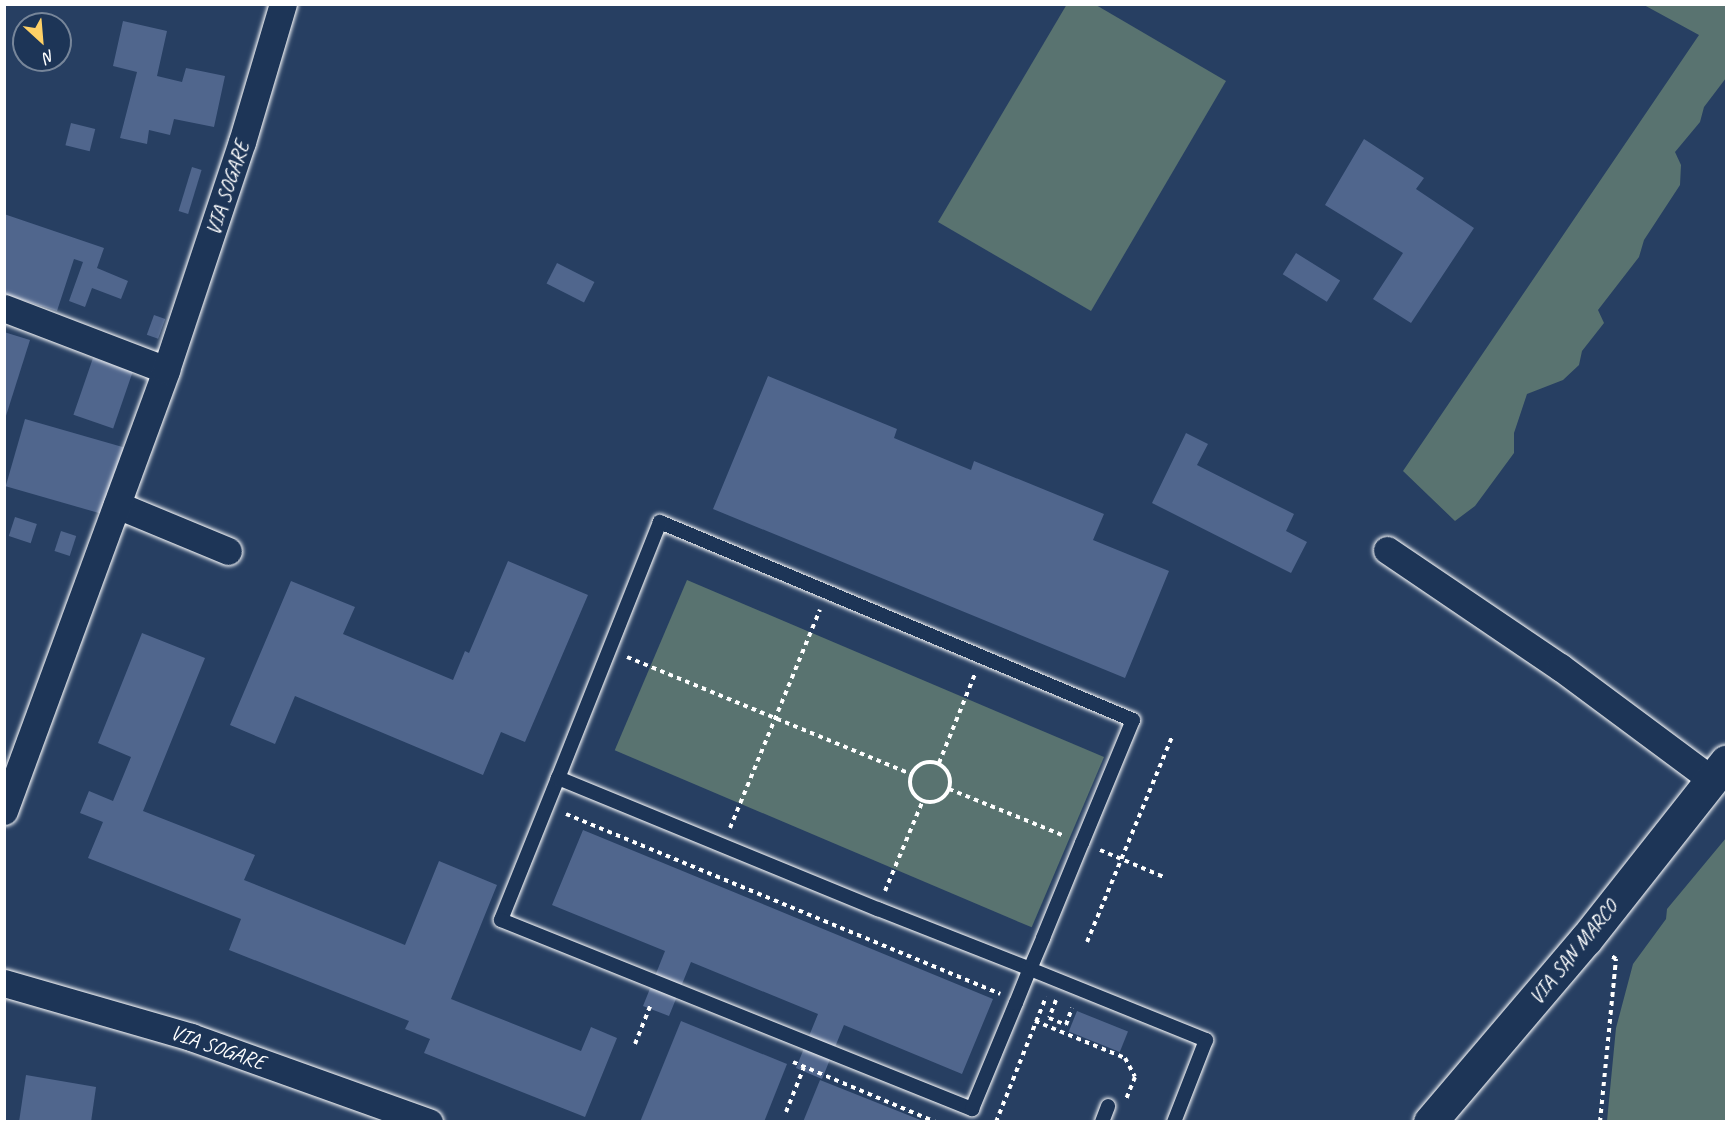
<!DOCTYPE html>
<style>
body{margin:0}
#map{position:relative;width:1731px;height:1126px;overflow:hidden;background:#273f62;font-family:Caveat,sans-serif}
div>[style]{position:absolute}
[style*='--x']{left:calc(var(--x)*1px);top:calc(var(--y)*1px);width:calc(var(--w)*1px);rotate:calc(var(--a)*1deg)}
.green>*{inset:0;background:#597370;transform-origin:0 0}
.building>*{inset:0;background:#50668d;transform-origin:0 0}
.path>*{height:4px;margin-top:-2px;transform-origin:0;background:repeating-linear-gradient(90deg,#fff 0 4.5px,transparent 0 9px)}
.path>.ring{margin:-2px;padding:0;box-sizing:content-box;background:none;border:4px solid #fff;border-radius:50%}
.roads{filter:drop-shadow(0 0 2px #fff) drop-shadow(0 0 2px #fff)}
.lane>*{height:14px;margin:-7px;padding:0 7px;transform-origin:7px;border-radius:7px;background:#1d3557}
.street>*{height:27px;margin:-13.5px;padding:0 13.5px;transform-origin:13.5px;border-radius:13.5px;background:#1d3557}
.secondary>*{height:33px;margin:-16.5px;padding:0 16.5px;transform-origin:16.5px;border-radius:16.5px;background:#1d3557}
span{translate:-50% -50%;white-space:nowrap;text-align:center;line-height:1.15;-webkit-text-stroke:4.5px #1d3557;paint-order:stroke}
.street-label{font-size:21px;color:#fff}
.frame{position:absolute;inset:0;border:6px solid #fff;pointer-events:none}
.north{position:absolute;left:12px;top:12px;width:60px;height:60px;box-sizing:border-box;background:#1d3557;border:2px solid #77869a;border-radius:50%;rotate:154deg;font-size:16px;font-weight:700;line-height:24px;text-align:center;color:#fff}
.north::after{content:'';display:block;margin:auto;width:21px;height:27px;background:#ffd166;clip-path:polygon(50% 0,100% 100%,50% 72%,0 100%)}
</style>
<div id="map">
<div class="green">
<i style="clip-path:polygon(1067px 4px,1096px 5px,1226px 81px,1091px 311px,938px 222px)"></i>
<i style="clip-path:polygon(1644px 5px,1726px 5px,1726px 78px,1704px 107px,1700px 122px,1675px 152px,1681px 165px,1680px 185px,1644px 240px,1639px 257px,1598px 310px,1604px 323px,1582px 351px,1579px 365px,1563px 380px,1527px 394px,1514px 433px,1514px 453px,1475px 506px,1455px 521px,1403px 471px,1699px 35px)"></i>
<i style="left:687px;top:580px;width:453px;height:185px;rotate:23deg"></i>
<i style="clip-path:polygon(1726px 838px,1726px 1121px,1607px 1121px,1616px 1028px,1633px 964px,1666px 919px,1667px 909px)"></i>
</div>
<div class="building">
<i style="clip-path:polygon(123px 21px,167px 31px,157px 76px,182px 82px,186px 68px,225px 76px,214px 127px,174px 119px,170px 135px,149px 130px,147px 144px,120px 138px,137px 72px,113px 66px)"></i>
<i style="left:71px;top:123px;width:25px;height:23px;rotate:14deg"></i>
<i style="clip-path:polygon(1364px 139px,1424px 178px,1416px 189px,1474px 228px,1411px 323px,1373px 299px,1403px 253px,1325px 205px)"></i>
<i style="left:192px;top:167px;width:10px;height:46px;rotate:17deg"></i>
<i style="clip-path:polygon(4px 214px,104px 248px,97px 268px,128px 281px,121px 299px,92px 288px,85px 307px,69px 301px,83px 262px,74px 259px,57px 311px,4px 294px)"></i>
<i style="left:1296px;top:253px;width:52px;height:25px;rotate:32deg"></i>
<i style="left:557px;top:263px;width:42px;height:23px;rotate:27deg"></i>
<i style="left:154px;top:315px;width:12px;height:21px;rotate:20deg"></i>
<i style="clip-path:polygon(4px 332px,30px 340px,5px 419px,4px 419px)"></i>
<i style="left:93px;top:358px;width:42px;height:60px;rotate:19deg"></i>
<i style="clip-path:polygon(768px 376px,897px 429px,894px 438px,971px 470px,974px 461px,1104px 514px,1093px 540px,1169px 571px,1125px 678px,713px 509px)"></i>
<i style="left:25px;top:419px;width:106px;height:70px;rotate:16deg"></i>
<i style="clip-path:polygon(1186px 433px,1208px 444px,1197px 465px,1294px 514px,1286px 531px,1307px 542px,1291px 573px,1152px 503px)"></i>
<i style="left:15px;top:517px;width:23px;height:20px;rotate:18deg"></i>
<i style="left:61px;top:531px;width:16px;height:21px;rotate:18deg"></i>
<i style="clip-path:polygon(508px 561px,588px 595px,525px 742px,501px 732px,483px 775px,295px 696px,275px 744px,230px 725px,291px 581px,355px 607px,343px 634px,453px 680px,465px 651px,469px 653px)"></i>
<i style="clip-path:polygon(142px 633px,205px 658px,143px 811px,255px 855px,244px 880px,405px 945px,439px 861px,497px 885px,451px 999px,581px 1051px,591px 1027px,617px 1038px,585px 1117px,424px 1053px,430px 1039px,405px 1029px,409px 1021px,229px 950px,241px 919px,88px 858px,103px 822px,80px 813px,89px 791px,113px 801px,131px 757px,98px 743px)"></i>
<i style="clip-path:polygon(583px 830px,993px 999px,962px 1074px,844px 1025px,822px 1079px,796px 1068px,818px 1014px,691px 962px,669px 1016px,643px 1006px,665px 951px,552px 905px)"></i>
<i style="left:1077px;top:1011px;width:55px;height:22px;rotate:22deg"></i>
<i style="clip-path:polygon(681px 1021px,787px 1064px,764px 1122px,640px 1122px)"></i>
<i style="clip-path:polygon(26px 1075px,96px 1087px,91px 1122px,19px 1122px)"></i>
<i style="clip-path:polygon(820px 1080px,923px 1121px,923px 1122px,803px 1122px)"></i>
</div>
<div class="path">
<i style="--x:627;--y:657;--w:307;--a:22.4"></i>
<i class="ring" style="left:910px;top:762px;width:36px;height:36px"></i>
<i style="--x:939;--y:763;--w:96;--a:-68"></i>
<i style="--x:949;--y:789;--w:125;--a:22.1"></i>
<i style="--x:566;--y:814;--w:470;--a:22.5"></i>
<i style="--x:730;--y:828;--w:236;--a:-67.6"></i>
<i style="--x:1100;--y:850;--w:69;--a:22.9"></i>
<i style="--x:885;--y:891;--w:99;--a:-67.3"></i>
<i style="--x:1087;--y:942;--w:222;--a:-67.5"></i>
<i style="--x:1056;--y:1000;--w:19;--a:111"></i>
<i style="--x:1049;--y:1018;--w:18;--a:22"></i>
<i style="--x:1066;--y:1025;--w:18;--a:-71"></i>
<i style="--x:1035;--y:1021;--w:97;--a:22.3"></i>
<i style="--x:1125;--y:1058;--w:21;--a:62"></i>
<i style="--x:1135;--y:1077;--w:24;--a:112"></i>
<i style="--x:635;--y:1044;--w:43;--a:-68.2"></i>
<i style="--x:793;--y:1062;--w:155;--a:22.8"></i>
<i style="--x:786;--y:1112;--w:48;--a:-68.2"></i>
<i style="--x:996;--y:1122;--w:135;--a:-68.2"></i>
<i style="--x:1600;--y:1122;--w:164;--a:-84.4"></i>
<i style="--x:1616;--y:959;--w:7;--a:-146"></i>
</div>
<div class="roads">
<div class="lane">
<i style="--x:558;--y:778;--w:153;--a:111.9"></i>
<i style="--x:501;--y:920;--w:508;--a:21.86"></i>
<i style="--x:972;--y:1109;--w:115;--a:-67.5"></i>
<i style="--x:1016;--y:1003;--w:37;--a:-68"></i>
<i style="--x:1030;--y:969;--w:34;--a:-67"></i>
<i style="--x:1043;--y:938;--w:103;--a:-67.7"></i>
<i style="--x:1082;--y:843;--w:133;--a:-67.5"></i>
<i style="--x:1133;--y:720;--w:513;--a:-157.29"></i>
<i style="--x:660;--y:522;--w:276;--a:111.7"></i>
<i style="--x:558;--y:778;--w:346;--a:22.3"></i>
<i style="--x:878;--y:909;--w:163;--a:21.5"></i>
<i style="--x:1030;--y:969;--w:190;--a:22"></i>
<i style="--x:1206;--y:1040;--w:88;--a:111.3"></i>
<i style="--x:1102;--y:1122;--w:17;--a:-69"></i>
</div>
<div class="street">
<i style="--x:4;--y:308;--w:173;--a:20.9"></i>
<i style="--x:117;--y:505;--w:120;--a:22.5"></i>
<i style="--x:1387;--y:550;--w:209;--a:34.1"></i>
<i style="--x:1560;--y:667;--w:189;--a:36.6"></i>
<i style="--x:4;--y:811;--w:470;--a:-69.8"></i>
<i style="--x:166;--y:370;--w:240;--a:-71.6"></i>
<i style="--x:242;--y:142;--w:144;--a:-73.5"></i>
<i style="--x:4;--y:983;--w:195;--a:16.1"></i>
<i style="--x:191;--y:1037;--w:253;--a:19.7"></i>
</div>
<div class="secondary">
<i style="--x:1430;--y:1122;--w:240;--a:-49.6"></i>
<i style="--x:1586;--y:939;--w:226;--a:-51.7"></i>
</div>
</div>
<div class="street-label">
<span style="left:227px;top:188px;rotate:-72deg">VIA SOGARE</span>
<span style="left:1573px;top:952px;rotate:-51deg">VIA SAN MARCO</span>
<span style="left:218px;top:1047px;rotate:19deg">VIA SOGARE</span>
</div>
<div class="frame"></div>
<div class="north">N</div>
</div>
